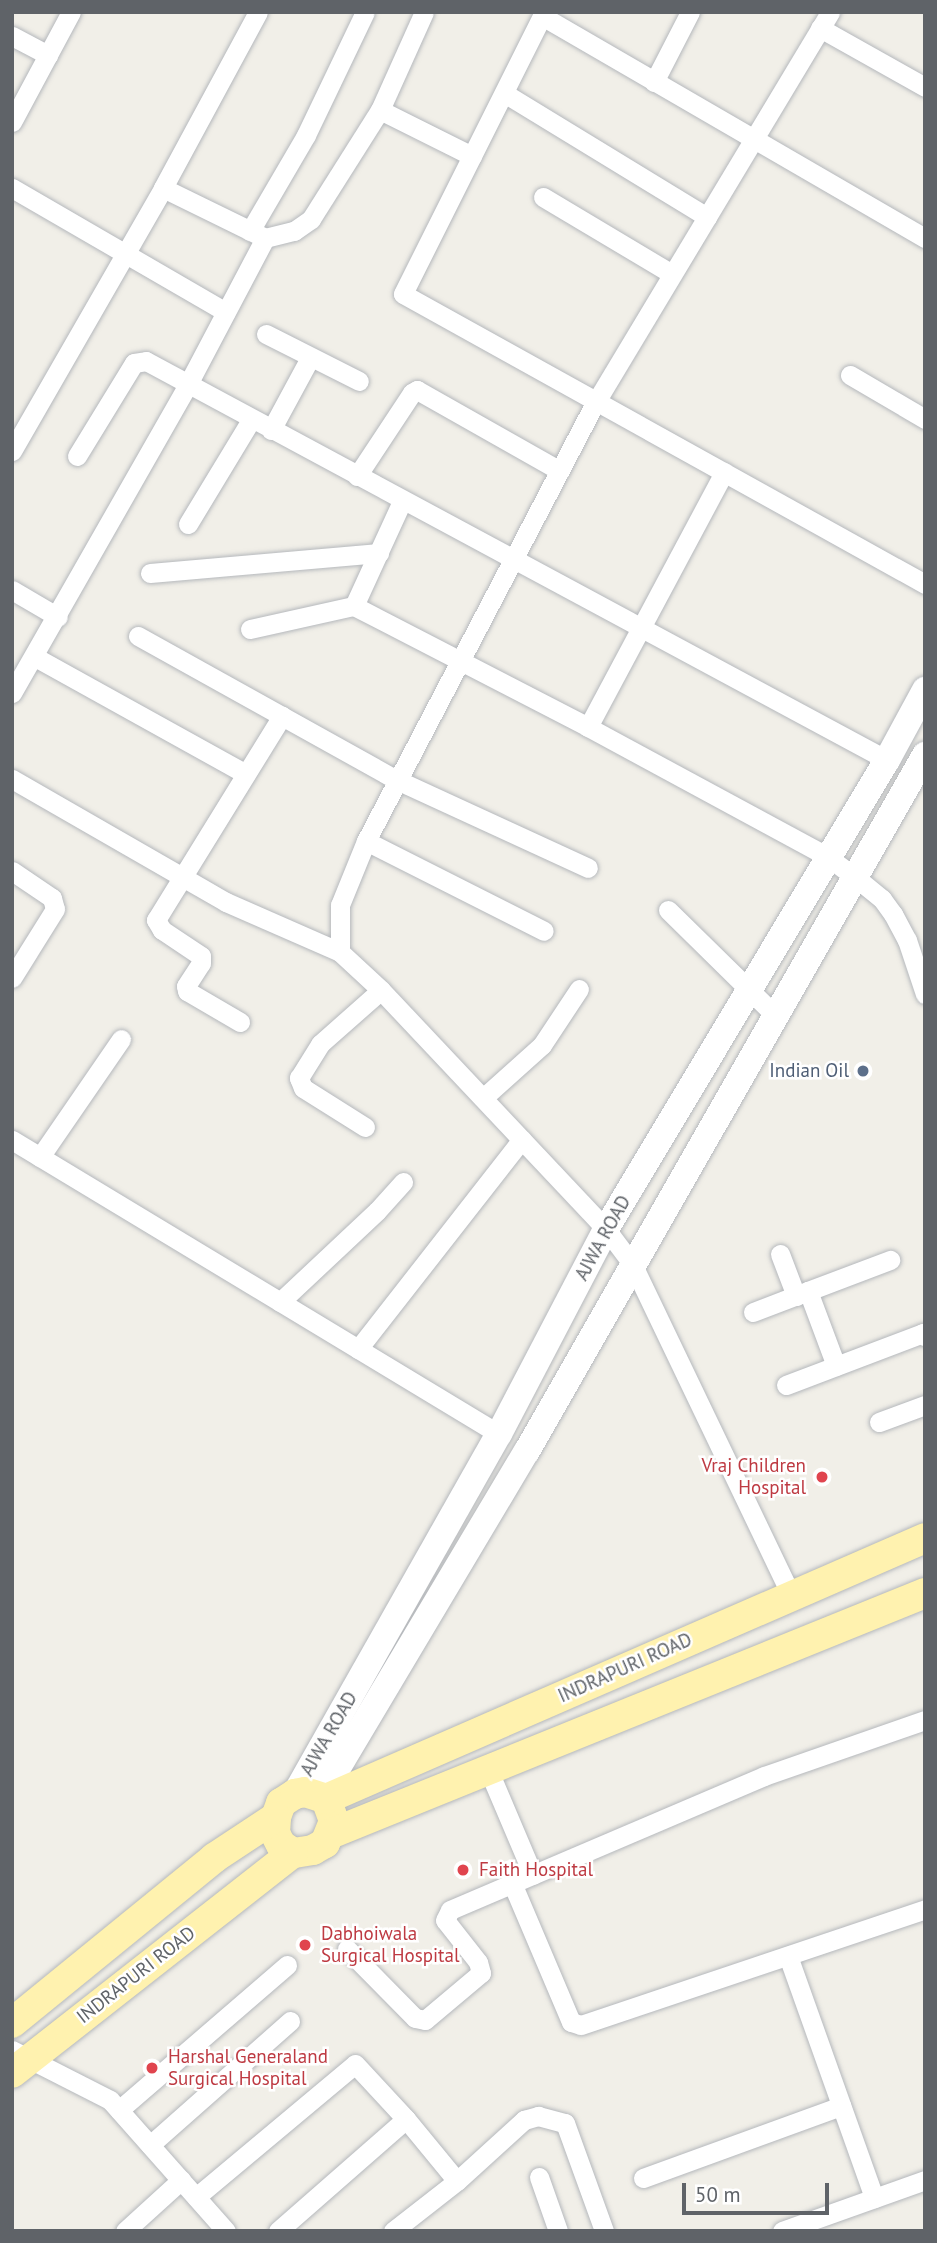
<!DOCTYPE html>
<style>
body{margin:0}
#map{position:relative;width:937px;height:2243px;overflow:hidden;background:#f1efe8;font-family:"PT Sans",sans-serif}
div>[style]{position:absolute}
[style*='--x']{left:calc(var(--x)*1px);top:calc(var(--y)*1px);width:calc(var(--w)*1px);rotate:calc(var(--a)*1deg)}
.roads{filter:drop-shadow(0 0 2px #b5b8bc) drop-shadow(0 0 2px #b5b8bc)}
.minor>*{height:19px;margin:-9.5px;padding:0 9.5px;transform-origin:9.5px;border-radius:9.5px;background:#fff}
.secondary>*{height:26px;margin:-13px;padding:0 13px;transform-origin:13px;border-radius:13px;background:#fff}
.primary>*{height:30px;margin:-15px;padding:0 15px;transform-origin:15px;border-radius:15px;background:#fff2af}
.dots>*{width:19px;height:19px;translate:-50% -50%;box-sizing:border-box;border:4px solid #fff;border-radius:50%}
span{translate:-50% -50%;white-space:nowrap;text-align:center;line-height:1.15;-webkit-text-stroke:5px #fff;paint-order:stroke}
.service-label{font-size:19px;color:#4e5e75}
.right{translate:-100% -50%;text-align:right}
.street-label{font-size:19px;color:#5f6368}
.health-label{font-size:19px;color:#be3a42}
.left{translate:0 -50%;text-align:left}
.frame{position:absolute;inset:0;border:14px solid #5f6368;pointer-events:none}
.scale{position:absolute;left:682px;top:2183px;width:147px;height:32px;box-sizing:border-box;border:4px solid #5f6368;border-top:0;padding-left:9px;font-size:21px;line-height:24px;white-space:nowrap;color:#5f6368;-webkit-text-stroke:5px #fff;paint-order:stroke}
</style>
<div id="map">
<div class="roads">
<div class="minor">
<i style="--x:258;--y:12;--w:200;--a:118.4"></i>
<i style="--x:163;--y:188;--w:114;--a:26.1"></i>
<i style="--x:544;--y:12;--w:315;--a:116.6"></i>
<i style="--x:403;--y:294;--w:597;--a:29.05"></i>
<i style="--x:542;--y:16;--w:443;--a:30.1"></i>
<i style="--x:820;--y:28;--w:120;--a:29.3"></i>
<i style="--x:12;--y:36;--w:41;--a:27.8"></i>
<i style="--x:654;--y:82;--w:79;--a:-62.8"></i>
<i style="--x:504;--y:93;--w:238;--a:31.4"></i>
<i style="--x:380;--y:110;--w:103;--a:26.6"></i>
<i style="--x:12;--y:122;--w:125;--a:-61.8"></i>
<i style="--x:12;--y:188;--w:247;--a:30.1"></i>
<i style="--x:543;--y:197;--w:150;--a:30.8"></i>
<i style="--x:250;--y:231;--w:111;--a:-59.7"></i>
<i style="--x:306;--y:135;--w:136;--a:-64.4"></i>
<i style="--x:266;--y:334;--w:104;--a:26.8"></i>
<i style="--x:850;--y:375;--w:87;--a:30.4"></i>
<i style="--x:271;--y:430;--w:82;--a:-61.6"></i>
<i style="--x:12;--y:451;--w:303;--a:-60.1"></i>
<i style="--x:77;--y:456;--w:109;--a:-58.5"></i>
<i style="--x:134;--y:363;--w:12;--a:-9"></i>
<i style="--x:146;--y:361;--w:842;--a:28.3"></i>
<i style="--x:357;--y:476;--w:100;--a:-56.5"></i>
<i style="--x:412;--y:393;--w:6;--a:-31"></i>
<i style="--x:417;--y:390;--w:164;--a:29.5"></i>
<i style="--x:188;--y:524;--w:122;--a:-58.8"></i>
<i style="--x:150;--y:573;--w:230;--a:-5"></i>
<i style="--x:12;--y:590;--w:53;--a:30.4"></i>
<i style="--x:354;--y:606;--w:115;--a:-65.4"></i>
<i style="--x:250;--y:629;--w:107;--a:-12.5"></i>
<i style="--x:354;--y:606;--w:263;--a:27.3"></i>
<i style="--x:588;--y:727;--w:273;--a:28.4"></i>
<i style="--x:828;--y:857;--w:34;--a:37"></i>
<i style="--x:855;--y:877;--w:35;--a:39"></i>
<i style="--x:882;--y:899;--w:19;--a:54"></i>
<i style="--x:893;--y:914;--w:30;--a:62"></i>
<i style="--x:907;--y:940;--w:57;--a:71.6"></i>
<i style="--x:138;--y:636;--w:296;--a:29.1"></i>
<i style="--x:397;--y:780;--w:210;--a:24.7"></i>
<i style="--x:35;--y:657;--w:241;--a:29"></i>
<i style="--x:12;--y:693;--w:353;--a:-60.3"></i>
<i style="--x:187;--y:386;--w:167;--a:-62.2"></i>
<i style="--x:265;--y:238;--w:30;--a:-14"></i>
<i style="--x:294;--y:231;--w:21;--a:-35"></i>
<i style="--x:311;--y:219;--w:129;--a:-57.7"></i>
<i style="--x:380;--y:110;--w:107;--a:-65.8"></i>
<i style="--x:588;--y:727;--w:289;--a:-61.9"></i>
<i style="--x:12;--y:779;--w:247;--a:29.9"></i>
<i style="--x:226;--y:902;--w:124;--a:23.7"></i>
<i style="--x:366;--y:841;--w:199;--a:26.8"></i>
<i style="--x:12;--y:871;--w:48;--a:34"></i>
<i style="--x:52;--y:898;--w:11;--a:75"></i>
<i style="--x:55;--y:909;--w:81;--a:121.9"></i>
<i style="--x:668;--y:910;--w:150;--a:44.5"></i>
<i style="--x:240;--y:1022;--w:61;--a:-149.7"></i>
<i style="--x:187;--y:991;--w:5;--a:-101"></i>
<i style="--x:186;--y:986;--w:27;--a:-57"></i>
<i style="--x:201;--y:963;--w:7;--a:-90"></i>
<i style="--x:201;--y:956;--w:47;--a:-146.3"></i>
<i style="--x:162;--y:930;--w:12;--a:-121"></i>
<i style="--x:156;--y:920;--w:240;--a:-58.3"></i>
<i style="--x:483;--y:1098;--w:79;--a:-41.9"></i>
<i style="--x:542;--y:1045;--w:67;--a:-56.5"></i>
<i style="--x:365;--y:1127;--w:73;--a:-147.8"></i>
<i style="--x:303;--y:1088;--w:11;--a:-112"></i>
<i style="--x:299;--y:1078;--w:40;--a:-58"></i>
<i style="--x:320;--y:1044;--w:81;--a:-41.5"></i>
<i style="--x:12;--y:1140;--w:569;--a:31.12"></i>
<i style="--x:40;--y:1157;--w:143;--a:-55.5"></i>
<i style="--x:780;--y:1254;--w:45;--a:69.1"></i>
<i style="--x:808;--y:1291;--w:88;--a:-20.7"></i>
<i style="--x:280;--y:1302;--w:133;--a:-43.2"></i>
<i style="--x:377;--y:1211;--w:39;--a:-48"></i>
<i style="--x:753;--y:1312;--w:59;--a:-20.9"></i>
<i style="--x:808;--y:1291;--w:80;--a:69.5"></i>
<i style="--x:358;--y:1349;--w:266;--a:-52"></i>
<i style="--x:786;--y:1385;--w:147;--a:-20.8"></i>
<i style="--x:923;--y:1333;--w:4;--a:56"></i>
<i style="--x:879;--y:1422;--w:49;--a:-20.3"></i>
<i style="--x:791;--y:1595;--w:366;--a:-115.6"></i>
<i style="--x:633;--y:1265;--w:45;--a:-126.9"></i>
<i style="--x:606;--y:1229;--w:328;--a:-133.3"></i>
<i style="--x:381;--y:990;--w:56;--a:-137.2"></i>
<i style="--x:340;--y:952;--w:47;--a:-90"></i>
<i style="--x:340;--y:905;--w:69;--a:-67.9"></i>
<i style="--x:366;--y:841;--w:498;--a:-62.4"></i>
<i style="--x:597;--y:400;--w:453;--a:-59"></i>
<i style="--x:488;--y:1769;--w:115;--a:67"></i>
<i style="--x:512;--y:1883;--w:151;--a:67"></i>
<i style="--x:571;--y:2022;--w:10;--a:17"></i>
<i style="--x:581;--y:2025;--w:363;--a:-18.6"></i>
<i style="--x:347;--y:1949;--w:97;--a:45.4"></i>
<i style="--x:415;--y:2018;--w:10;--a:11"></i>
<i style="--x:425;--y:2020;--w:73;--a:-40"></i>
<i style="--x:481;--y:1973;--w:11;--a:-105"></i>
<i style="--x:478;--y:1962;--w:53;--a:-128.2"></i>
<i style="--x:445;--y:1920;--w:11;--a:-63"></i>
<i style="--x:450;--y:1910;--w:341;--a:-23.1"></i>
<i style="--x:764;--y:1776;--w:170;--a:-19.2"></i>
<i style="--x:788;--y:1956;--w:257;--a:70.4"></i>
<i style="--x:12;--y:2050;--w:110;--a:27"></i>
<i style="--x:110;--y:2100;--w:175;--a:48.5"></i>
<i style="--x:119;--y:2110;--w:222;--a:-40.8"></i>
<i style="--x:150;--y:2145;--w:187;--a:-41.5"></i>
<i style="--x:539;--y:2177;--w:57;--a:70.6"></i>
<i style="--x:643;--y:2178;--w:211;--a:-20"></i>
<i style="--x:196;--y:2197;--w:207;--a:-39.9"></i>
<i style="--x:355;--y:2064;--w:75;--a:47.2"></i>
<i style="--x:406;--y:2119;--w:80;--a:50.6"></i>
<i style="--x:125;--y:2231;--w:76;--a:-42.3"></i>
<i style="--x:278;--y:2231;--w:170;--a:-41.2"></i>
<i style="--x:393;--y:2231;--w:81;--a:-38"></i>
<i style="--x:457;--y:2181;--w:91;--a:-42.3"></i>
<i style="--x:524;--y:2120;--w:15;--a:-16"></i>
<i style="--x:538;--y:2116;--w:28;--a:15"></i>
<i style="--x:565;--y:2123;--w:115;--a:70.1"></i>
<i style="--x:782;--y:2231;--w:152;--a:-19.6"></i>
</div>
<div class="secondary">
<i style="--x:295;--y:1794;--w:414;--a:-60.5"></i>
<i style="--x:499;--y:1434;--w:231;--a:-62.4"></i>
<i style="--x:606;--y:1229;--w:547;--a:-59.07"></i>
<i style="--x:887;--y:760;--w:80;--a:-61.5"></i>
<i style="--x:321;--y:1796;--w:402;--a:-59.2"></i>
<i style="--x:527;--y:1451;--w:802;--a:-60.24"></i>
</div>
<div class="primary">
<i style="--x:305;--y:1792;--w:22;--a:18"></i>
<i style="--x:326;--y:1799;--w:23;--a:70"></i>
<i style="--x:334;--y:1821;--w:24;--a:112"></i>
<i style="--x:325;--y:1843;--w:14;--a:150"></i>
<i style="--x:313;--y:1850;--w:20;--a:171"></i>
<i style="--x:293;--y:1853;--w:14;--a:-146"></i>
<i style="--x:281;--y:1845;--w:13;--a:-117"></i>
<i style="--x:275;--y:1833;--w:16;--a:-86"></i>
<i style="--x:276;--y:1817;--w:15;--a:-70"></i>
<i style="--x:281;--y:1803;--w:17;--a:-33"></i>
<i style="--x:295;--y:1794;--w:10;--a:-11"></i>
<i style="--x:326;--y:1799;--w:653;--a:-23.54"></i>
<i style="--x:330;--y:1834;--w:642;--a:-22.05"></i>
<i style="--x:12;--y:2023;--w:261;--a:-39.2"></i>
<i style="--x:214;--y:1858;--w:74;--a:-33.5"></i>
<i style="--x:12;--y:2073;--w:357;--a:-38.1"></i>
</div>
</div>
<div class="dots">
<i style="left:863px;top:1071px;background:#5c6f8a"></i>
<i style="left:822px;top:1477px;background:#e0444e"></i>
<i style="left:463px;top:1870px;background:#e0444e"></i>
<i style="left:305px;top:1945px;background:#e0444e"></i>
<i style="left:152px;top:2068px;background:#e0444e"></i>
</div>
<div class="service-label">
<span class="right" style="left:849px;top:1071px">Indian Oil</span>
</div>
<div class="street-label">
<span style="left:603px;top:1238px;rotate:-61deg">AJWA ROAD</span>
<span style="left:625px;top:1668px;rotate:-24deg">INDRAPURI ROAD</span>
<span style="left:329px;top:1734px;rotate:-60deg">AJWA ROAD</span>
<span style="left:136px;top:1975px;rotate:-38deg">INDRAPURI ROAD</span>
</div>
<div class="health-label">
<span class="right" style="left:806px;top:1477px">Vraj Children<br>Hospital</span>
<span class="left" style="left:479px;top:1870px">Faith Hospital</span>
<span class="left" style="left:321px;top:1945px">Dabhoiwala<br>Surgical Hospital</span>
<span class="left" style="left:168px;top:2068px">Harshal Generaland<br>Surgical Hospital</span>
</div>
<div class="frame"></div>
<div class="scale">50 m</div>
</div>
